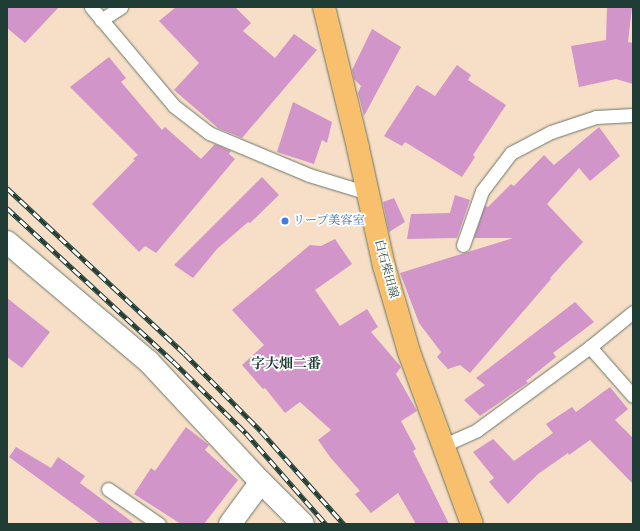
<!DOCTYPE html>
<meta charset="utf-8">
<style>
body{margin:0}
#map{position:relative;width:640px;height:531px;overflow:hidden;background:#f6dfc6;font-family:"IM FELL French Canon","Noto Serif JP",serif}
div>[style]{position:absolute}
[style*='--x']{left:calc(var(--x)*1px);top:calc(var(--y)*1px);width:calc(var(--w)*1px);rotate:calc(var(--a)*1deg)}
.building>*{inset:0;background:#d195c9}
.roads{filter:drop-shadow(0 0 1px #6a7667) drop-shadow(0 0 1px #6a7667)}
.service>*{height:13px;margin:-6.5px;padding:0 6.5px;transform-origin:6.5px;border-radius:6.5px;background:#fff}
.minor>*{height:22px;margin:-11px;padding:0 11px;transform-origin:11px;border-radius:11px;background:#fff}
.primary>*{height:22px;margin:-11px;padding:0 11px;transform-origin:11px;border-radius:11px;background:#f8bf6c}
.rail>*{height:4.5px;margin-top:-2.25px;transform-origin:0;background:repeating-linear-gradient(90deg,#fff 0 9px,#1f3d34 0 18px);box-sizing:border-box;border-block:1px solid #1f3d34}
.dots>*{width:11px;height:11px;translate:-50% -50%;box-sizing:border-box;border:2px solid #fff;border-radius:50%}
span{translate:-50% -50%;white-space:nowrap;text-align:center;line-height:1.15;-webkit-text-stroke:3.5px #fff;paint-order:stroke}
.shop-label{font-size:12px;color:#366cbe}
.left{translate:0 -50%;text-align:left}
.street-label{font-size:12px;color:#1f3d34}
.quarter-label{font-size:14px;color:#1f3d34;font-weight:700}
.frame{position:absolute;inset:0;border:8px solid #1f3d34;pointer-events:none}
</style>
<div id="map">
<div class="building">
<i style="clip-path:polygon(7px 7px,59px 7px,25px 43px,7px 28px)"></i>
<i style="clip-path:polygon(176px 7px,235px 7px,251px 23px,243px 31px,275px 58px,294px 34px,317px 50px,242px 138px,218px 128px,174px 90px,199px 63px,159px 21px)"></i>
<i style="clip-path:polygon(607px 7px,632px 7px,628px 42px,633px 43px,633px 84px,616px 79px,579px 87px,571px 46px,606px 40px)"></i>
<i style="clip-path:polygon(372px 29px,401px 47px,364px 116px,358px 93px,361px 86px,354px 79px,352px 70px)"></i>
<i style="clip-path:polygon(109px 57px,126px 78px,121px 82px,162px 130px,165px 127px,201px 159px,215px 144px,231px 151px,229px 154px,235px 159px,156px 253px,145px 246px,139px 252px,92px 204px,135px 160px,133px 159px,138px 155px,70px 87px)"></i>
<i style="clip-path:polygon(457px 65px,471px 75px,468px 80px,506px 105px,473px 155px,475px 157px,462px 177px,405px 142px,402px 146px,384px 136px,417px 85px,435px 96px)"></i>
<i style="clip-path:polygon(293px 102px,332px 122px,327px 143px,322px 140px,314px 164px,277px 152px)"></i>
<i style="clip-path:polygon(599px 127px,620px 156px,590px 181px,579px 168px,547px 204px,583px 242px,550px 278px,551px 279px,470px 373px,460px 365px,448px 369px,437px 357px,441px 352px,419px 323px,400px 273px,513px 238px,474px 238px,485px 206px,488px 207px,511px 184px,514px 186px,544px 155px,554px 165px)"></i>
<i style="clip-path:polygon(262px 177px,279px 195px,250px 223px,248px 222px,217px 249px,193px 278px,174px 265px)"></i>
<i style="clip-path:polygon(455px 195px,470px 200px,457px 238px,407px 239px,411px 214px,450px 213px)"></i>
<i style="clip-path:polygon(394px 198px,405px 222px,389px 232px,383px 202px)"></i>
<i style="clip-path:polygon(335px 239px,352px 264px,315px 290px,340px 326px,367px 309px,378px 327px,371px 332px,401px 367px,396px 374px,417px 411px,401px 421px,416px 449px,413px 451px,449px 524px,416px 524px,398px 493px,371px 513px,355px 494px,360px 491px,330px 457px,318px 440px,331px 430px,300px 402px,285px 413px,265px 388px,263px 389px,242px 365px,264px 345px,232px 310px,310px 245px,321px 246px)"></i>
<i style="clip-path:polygon(7px 298px,50px 332px,22px 368px,7px 357px)"></i>
<i style="clip-path:polygon(575px 302px,594px 322px,553px 353px,556px 357px,526px 381px,528px 383px,526px 384px,480px 416px,464px 400px,485px 385px,476px 378px)"></i>
<i style="clip-path:polygon(610px 387px,628px 409px,615px 420px,633px 438px,633px 484px,590px 440px,569px 455px,568px 453px,538px 474px,508px 504px,489px 482px,494px 478px,473px 452px,493px 439px,514px 461px,553px 433px,546px 424px,572px 407px,576px 412px)"></i>
<i style="clip-path:polygon(186px 427px,209px 445px,205px 450px,238px 480px,204px 524px,181px 524px,134px 494px,151px 468px,155px 471px)"></i>
<i style="clip-path:polygon(16px 447px,51px 468px,58px 457px,85px 476px,80px 483px,135px 524px,101px 524px,9px 457px)"></i>
</div>
<div class="roads">
<div class="service">
<i style="--x:91;--y:7;--w:129;--a:50"></i>
<i style="--x:174;--y:106;--w:44;--a:37.6"></i>
<i style="--x:209;--y:133;--w:108;--a:22.8"></i>
<i style="--x:309;--y:175;--w:62;--a:17"></i>
<i style="--x:101;--y:20;--w:24;--a:-33"></i>
<i style="--x:463;--y:245;--w:57;--a:-70.6"></i>
<i style="--x:482;--y:191;--w:48;--a:-52.7"></i>
<i style="--x:511;--y:153;--w:45;--a:-27.7"></i>
<i style="--x:551;--y:132;--w:47;--a:-18.4"></i>
<i style="--x:596;--y:117;--w:37;--a:-3"></i>
<i style="--x:590;--y:347;--w:65;--a:48.7"></i>
<i style="--x:444;--y:445;--w:36;--a:-24"></i>
<i style="--x:477;--y:430;--w:140;--a:-36.3"></i>
<i style="--x:590;--y:347;--w:55;--a:-39.1"></i>
<i style="--x:108;--y:489;--w:62;--a:34.5"></i>
</div>
<div class="minor">
<i style="--x:7;--y:242;--w:185;--a:40.2"></i>
<i style="--x:148;--y:361;--w:166;--a:47"></i>
<i style="--x:261;--y:482;--w:59;--a:45"></i>
<i style="--x:230;--y:524;--w:52;--a:-53.6"></i>
</div>
<div class="primary">
<i style="--x:324;--y:7;--w:145;--a:76.4"></i>
<i style="--x:358;--y:148;--w:121;--a:77.6"></i>
<i style="--x:384;--y:266;--w:90;--a:73.8"></i>
<i style="--x:409;--y:352;--w:183;--a:69.9"></i>
</div>
</div>
<div class="rail">
<i style="--x:7;--y:188;--w:243;--a:43"></i>
<i style="--x:185;--y:354;--w:108;--a:45.4"></i>
<i style="--x:261;--y:431;--w:125;--a:48.3"></i>
<i style="--x:7;--y:208;--w:226;--a:42.7"></i>
<i style="--x:173;--y:361;--w:103;--a:44.6"></i>
<i style="--x:246;--y:433;--w:121;--a:48.7"></i>
</div>
<div class="dots">
<i style="left:285px;top:221px;background:#3f7fe0"></i>
</div>
<div class="shop-label">
<span class="left" style="left:293px;top:221px">リープ美容室</span>
</div>
<div class="street-label">
<span style="left:386px;top:269px;rotate:75deg">白石柴田線</span>
</div>
<div class="quarter-label">
<span style="left:286px;top:364px">字大畑二番</span>
</div>
<div class="frame"></div>
</div>
